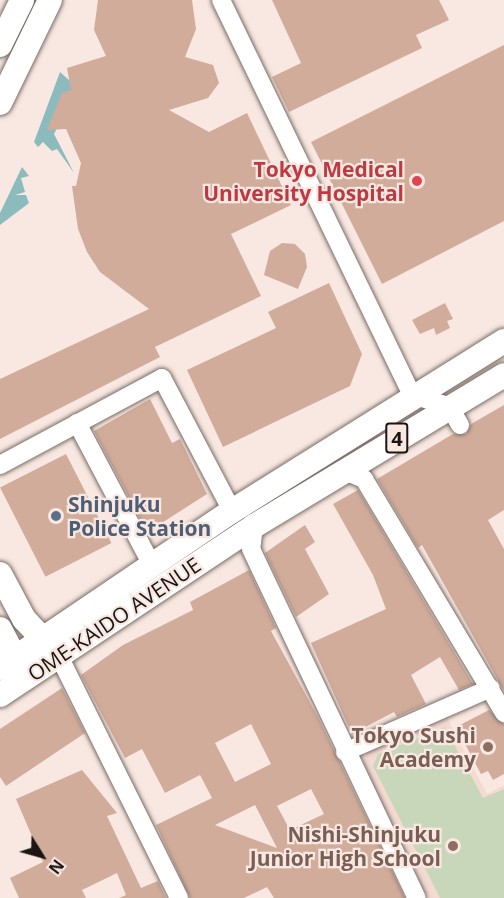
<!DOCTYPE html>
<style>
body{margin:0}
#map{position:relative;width:504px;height:898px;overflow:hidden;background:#f8e8e1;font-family:"Open Sans",sans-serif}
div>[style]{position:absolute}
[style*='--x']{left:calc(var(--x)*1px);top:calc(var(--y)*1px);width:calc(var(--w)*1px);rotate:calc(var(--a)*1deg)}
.built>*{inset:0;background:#f3dbd1}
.green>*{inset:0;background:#c8d7ba}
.water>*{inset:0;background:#8cbbbd}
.building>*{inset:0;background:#d1ac9b;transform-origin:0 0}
.roads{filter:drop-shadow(0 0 2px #7a6c66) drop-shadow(0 0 2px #7a6c66)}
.minor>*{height:18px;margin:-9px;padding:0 9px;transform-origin:9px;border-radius:9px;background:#fff}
.major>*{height:24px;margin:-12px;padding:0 12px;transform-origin:12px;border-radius:12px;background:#fff}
.dots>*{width:16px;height:16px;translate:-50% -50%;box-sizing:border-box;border:3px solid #f8e8e1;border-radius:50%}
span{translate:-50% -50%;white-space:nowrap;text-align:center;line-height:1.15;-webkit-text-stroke:4.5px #f8e8e1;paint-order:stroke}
.shield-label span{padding:2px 4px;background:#f8e8e1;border:2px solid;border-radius:4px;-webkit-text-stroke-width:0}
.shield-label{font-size:20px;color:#1b1613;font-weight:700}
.health-label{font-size:21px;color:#be3a42;font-weight:700}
.right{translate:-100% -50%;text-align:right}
.service-label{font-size:21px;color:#4e5e75;font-weight:700}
.left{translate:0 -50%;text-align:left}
.street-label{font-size:21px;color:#1b1613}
.education-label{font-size:21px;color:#785e54;font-weight:700}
.north{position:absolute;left:12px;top:826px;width:60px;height:60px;-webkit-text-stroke:4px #f8e8e1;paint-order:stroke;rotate:127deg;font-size:16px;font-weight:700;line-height:24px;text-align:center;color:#1b1613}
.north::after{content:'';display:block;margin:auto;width:21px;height:27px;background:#1b1613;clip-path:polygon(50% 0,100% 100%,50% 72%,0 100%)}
</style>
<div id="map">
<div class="built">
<i style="clip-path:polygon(446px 716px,487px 794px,504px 785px,504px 898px,428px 898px,362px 764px,367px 753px)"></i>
</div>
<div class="green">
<i style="clip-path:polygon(445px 727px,483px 798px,504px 789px,504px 898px,440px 898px,373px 766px,378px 754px)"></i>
</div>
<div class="water">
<i style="clip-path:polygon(60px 72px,78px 88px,54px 134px,74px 173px,57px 149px,52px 151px,43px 142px,38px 147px,34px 142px)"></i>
<i style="clip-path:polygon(22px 167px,29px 176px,21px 178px,25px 192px,15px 195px,26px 195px,29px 203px,0 225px,0 213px)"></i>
</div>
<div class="building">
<i style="clip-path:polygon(98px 0,192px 0,196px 29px,185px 57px,213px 65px,219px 83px,208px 98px,169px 110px,209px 132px,247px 113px,291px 205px,231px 234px,261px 296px,155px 347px,160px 357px,0 439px,0 379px,149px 309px,100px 272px,87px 252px,78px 229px,72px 186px,76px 186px,81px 163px,66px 129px,47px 130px,62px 93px,71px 90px,67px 68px,106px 56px,94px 30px)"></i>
<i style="clip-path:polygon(272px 0,439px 0,449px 20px,416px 35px,422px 48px,289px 112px,272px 77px,301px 63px)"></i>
<i style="clip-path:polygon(504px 45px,504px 221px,382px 284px,311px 142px)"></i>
<i style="clip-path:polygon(282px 243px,295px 244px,305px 254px,307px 267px,298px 289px,264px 275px,270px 251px)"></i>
<i style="clip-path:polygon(329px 283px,362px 354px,350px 386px,223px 447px,187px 370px,276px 328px,268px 312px)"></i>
<i style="clip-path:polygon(445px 303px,453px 319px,447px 321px,450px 328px,436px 335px,434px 328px,420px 334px,412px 320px)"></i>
<i style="clip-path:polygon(150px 399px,172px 443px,180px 439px,207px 494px,157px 526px,154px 521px,144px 526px,94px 431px)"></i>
<i style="clip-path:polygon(504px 405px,504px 510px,488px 520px,504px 549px,504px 691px,422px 545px,418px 548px,377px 479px,453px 434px,466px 434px,471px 424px)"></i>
<i style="left:66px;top:454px;width:100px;height:74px;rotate:63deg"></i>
<i style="clip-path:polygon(358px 490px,473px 684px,459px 690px,440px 657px,411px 675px,426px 704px,397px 717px,394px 712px,352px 734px,311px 643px,386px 609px,373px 575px,333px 504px)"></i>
<i style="clip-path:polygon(305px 525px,315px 542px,305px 549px,329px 594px,296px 617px,265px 553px)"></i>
<i style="clip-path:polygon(evenodd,249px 570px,276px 628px,271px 631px,319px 719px,405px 898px,274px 898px,267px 887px,244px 898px,190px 898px,156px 825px,212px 798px,200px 775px,165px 793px,142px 749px,125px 758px,81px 675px,123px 645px,193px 610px,190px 602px,249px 570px,251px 724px,271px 764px,235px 782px,215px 743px,251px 724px,249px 570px,311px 789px,324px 814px,290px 830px,277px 806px,311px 789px,249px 570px,255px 805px,277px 848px,215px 825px,255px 805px)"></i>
<i style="clip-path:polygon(62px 688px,85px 733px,6px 786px,0 777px,0 729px)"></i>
<i style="clip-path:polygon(489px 710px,504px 724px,504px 774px,493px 780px,488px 771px,481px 774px,456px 727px)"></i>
<i style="clip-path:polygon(82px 770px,117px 813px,107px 816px,141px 888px,158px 881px,166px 898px,119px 898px,126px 895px,117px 873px,82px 890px,86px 898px,19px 898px,10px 878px,43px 862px,16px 799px)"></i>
</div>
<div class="roads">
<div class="minor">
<i style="--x:221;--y:0;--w:439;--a:64.2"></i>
<i style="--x:412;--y:395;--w:39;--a:17"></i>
<i style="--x:449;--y:406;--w:22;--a:60"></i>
<i style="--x:77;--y:423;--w:161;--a:62.2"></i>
<i style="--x:0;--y:465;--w:184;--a:-28.2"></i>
<i style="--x:162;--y:378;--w:150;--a:62.2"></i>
<i style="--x:345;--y:471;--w:21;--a:23"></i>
<i style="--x:364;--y:479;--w:273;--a:59.1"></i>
<i style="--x:254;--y:526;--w:23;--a:97"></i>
<i style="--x:251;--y:549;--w:386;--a:64.6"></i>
<i style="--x:59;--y:656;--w:270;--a:63.6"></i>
<i style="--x:345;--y:752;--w:159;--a:-23.7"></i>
</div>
<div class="major">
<i style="--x:0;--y:45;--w:50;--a:-63.9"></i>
<i style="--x:0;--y:103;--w:114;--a:-64.1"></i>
<i style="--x:0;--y:574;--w:51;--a:61.9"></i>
<i style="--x:24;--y:619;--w:42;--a:46.9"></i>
<i style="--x:0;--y:629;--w:47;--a:62.4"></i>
<i style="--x:0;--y:668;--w:280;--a:-34.1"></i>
<i style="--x:232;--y:511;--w:321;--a:-32"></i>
<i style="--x:0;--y:695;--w:305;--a:-33.6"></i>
<i style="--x:254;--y:526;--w:292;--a:-31.1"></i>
</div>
</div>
<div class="dots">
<i style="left:417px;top:181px;background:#e0444e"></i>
<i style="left:56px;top:516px;background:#5c6f8a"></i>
<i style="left:488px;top:747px;background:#8d6e63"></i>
<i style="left:453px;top:846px;background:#8d6e63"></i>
</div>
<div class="shield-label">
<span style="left:397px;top:438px">4</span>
</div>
<div class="health-label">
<span class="right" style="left:404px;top:181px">Tokyo Medical<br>University Hospital</span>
</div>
<div class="service-label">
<span class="left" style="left:68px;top:516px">Shinjuku<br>Police Station</span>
</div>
<div class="street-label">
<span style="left:114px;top:619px;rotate:-34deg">OME-KAIDO AVENUE</span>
</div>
<div class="education-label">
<span class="right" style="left:476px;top:747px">Tokyo Sushi<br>Academy</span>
<span class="right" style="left:441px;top:846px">Nishi-Shinjuku<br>Junior High School</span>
</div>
<div class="north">N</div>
</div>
